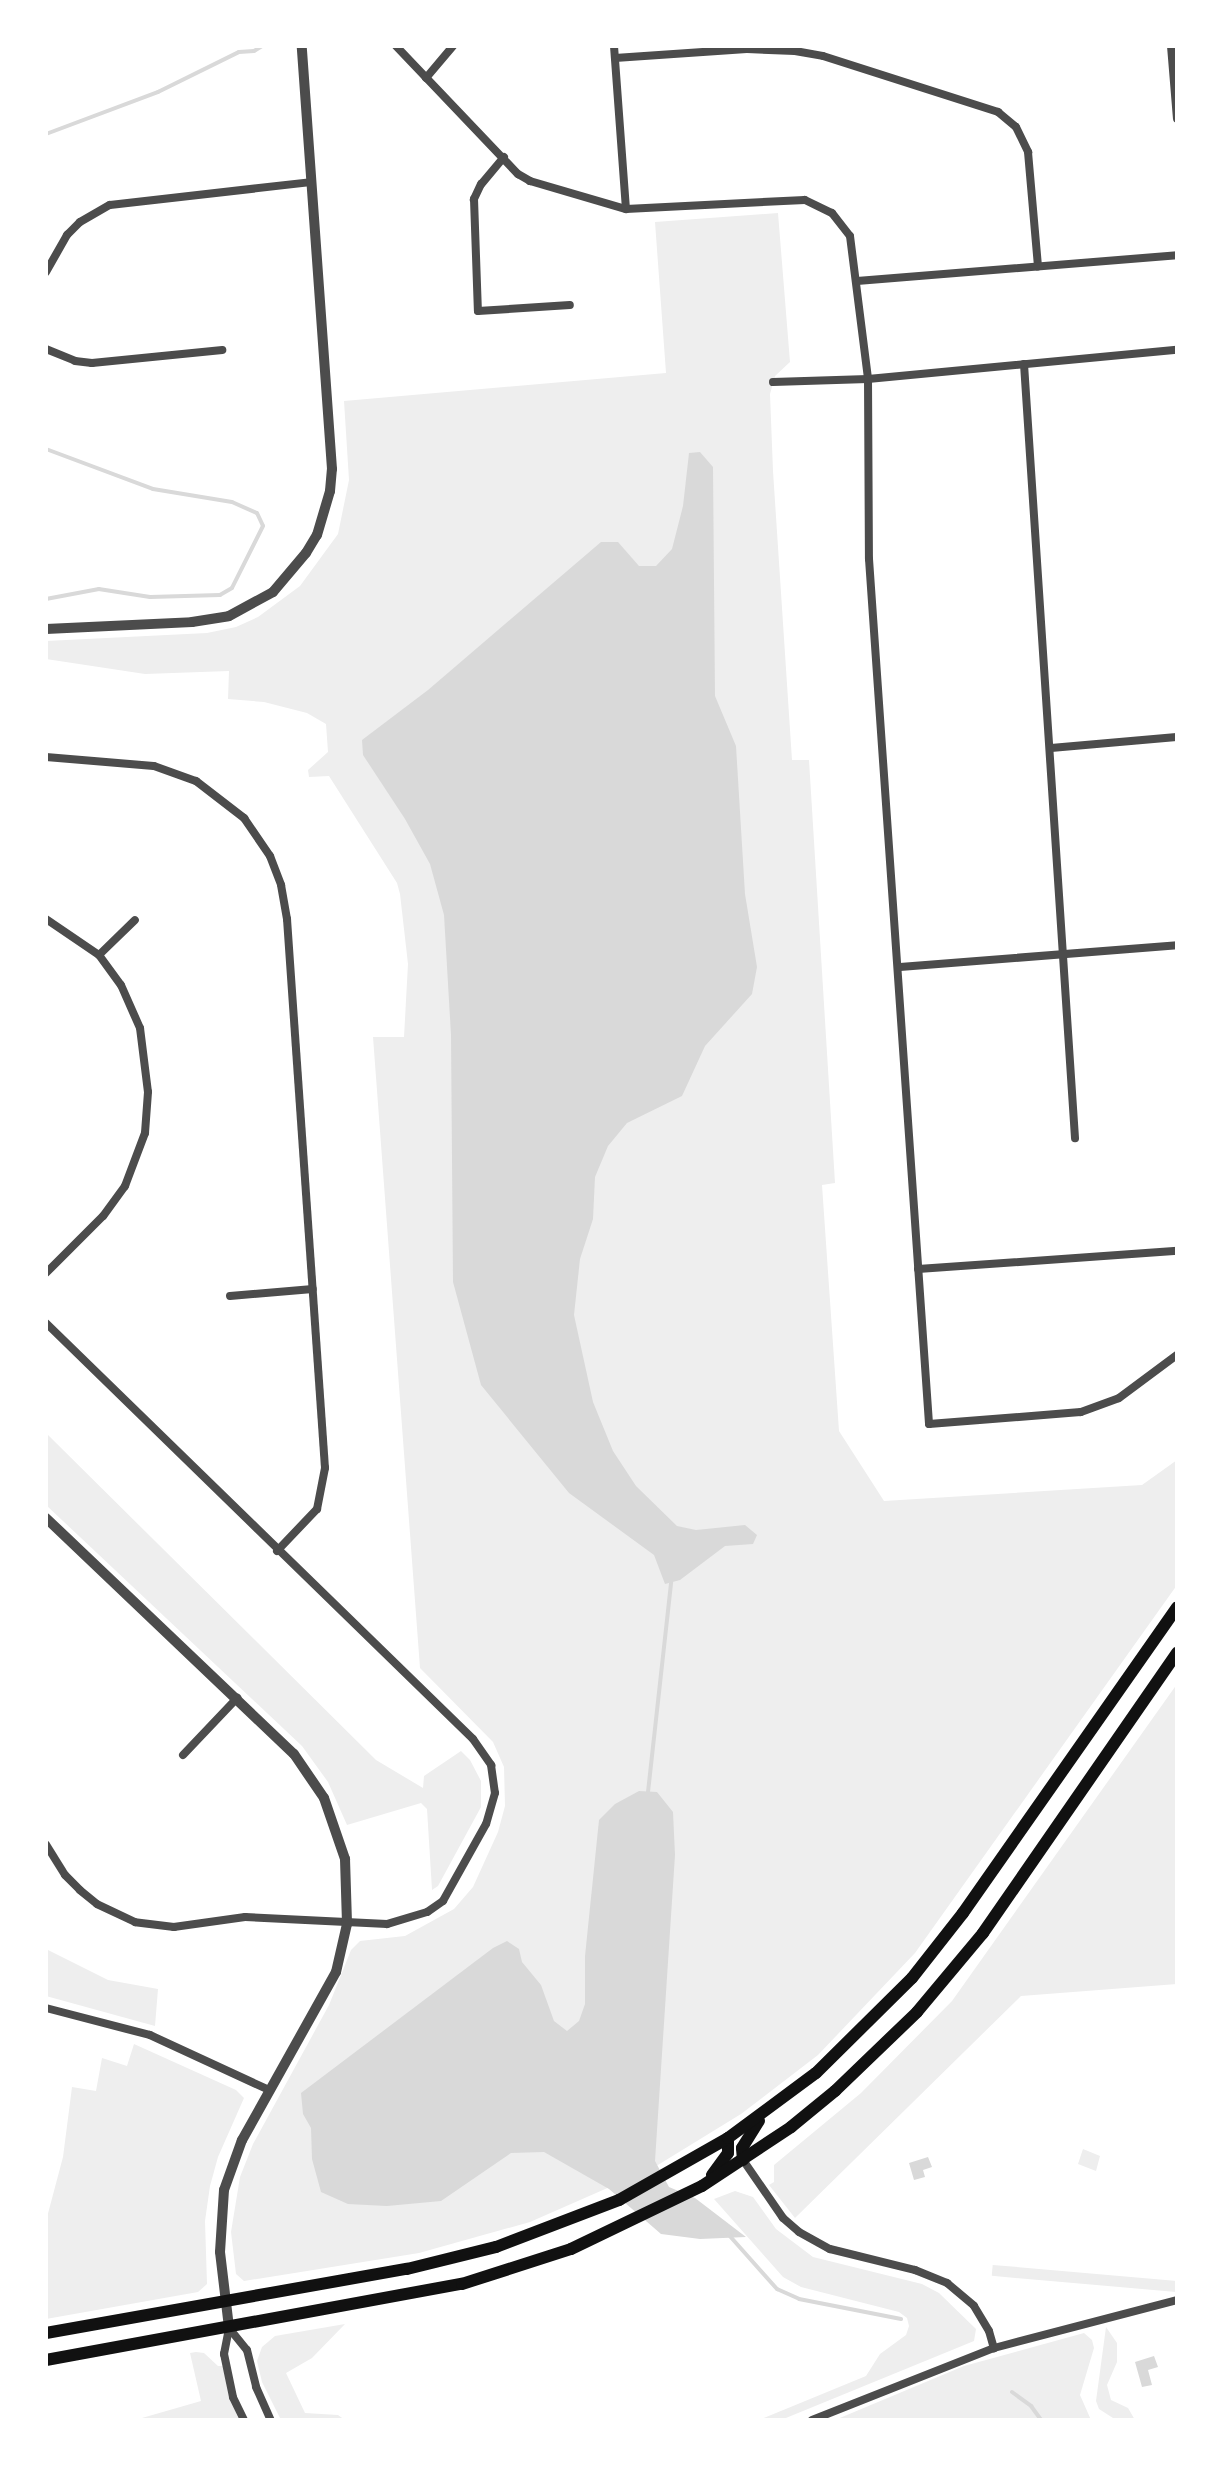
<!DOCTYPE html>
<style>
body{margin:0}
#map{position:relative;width:1223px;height:2466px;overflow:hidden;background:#fff;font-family:Rubik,sans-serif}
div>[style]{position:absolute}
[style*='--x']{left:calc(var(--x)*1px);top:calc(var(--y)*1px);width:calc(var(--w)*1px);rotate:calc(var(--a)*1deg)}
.green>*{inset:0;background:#eee;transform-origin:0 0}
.water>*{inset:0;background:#d9d9d9}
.stream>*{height:4px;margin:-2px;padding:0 2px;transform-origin:2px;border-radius:2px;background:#d9d9d9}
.minor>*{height:8px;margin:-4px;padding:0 4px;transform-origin:4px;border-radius:4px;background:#4c4c4c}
.tertiary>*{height:10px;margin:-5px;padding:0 5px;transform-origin:5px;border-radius:5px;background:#4c4c4c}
.primary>*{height:12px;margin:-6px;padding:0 6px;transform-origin:6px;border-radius:6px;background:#111}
span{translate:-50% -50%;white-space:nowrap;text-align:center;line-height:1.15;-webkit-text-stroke:6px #fff;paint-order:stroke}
.frame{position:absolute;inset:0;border:48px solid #fff;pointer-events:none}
</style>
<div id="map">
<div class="green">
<i style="clip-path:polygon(778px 213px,790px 362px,775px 376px,770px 394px,773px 471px,792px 760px,809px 760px,835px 1183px,822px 1185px,839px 1431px,884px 1501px,1142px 1485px,1177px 1460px,1177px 1585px,915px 1953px,818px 2055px,741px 2114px,653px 2168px,530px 2222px,419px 2253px,244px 2281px,236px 2274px,231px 2232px,240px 2177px,253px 2144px,329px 2005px,351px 1950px,360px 1941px,405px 1936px,454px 1909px,473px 1887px,498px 1832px,505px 1806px,504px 1767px,493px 1742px,420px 1668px,373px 1037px,404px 1037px,408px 964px,400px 894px,397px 883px,329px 776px,309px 777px,308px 770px,328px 752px,326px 724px,307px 713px,264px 702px,228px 699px,229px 671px,145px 674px,46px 659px,46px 641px,207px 633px,236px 627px,258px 617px,300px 586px,338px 534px,349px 480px,344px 401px,666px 373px,655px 222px)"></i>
<i style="clip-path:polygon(46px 1433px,376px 1760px,423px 1788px,424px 1776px,461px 1751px,470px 1760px,481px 1781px,481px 1807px,438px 1886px,432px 1890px,427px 1809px,421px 1803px,347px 1825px,328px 1782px,302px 1746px,46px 1505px)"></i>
<i style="clip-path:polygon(1177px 1684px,1177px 1984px,1021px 1996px,795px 2218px,769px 2185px,774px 2182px,774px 2165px,861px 2093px,952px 2001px)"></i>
<i style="clip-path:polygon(46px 1949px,108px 1980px,158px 1989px,155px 2026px,46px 1996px)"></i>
<i style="clip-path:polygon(134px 2044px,236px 2090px,244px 2098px,218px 2157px,210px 2186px,205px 2221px,207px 2284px,198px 2292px,46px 2319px,46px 2221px,63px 2157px,72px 2087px,96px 2091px,102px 2058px,127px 2066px)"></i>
<i style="clip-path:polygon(1083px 2149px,1100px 2156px,1096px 2171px,1078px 2164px)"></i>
<i style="clip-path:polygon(735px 2191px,753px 2197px,776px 2229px,813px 2257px,922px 2284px,939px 2293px,976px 2329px,974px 2341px,781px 2420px,759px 2420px,866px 2376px,880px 2354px,906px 2335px,909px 2326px,907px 2318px,899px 2312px,801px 2287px,783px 2277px,714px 2199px)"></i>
<i style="left:1177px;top:2281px;width:11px;height:185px;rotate:95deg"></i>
<i style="clip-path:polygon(345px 2324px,312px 2358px,286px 2373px,305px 2413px,338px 2415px,345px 2420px,281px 2420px,262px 2382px,257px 2361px,262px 2347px,275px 2336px)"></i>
<i style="clip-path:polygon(1106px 2327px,1117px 2343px,1117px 2362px,1107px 2385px,1111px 2400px,1128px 2408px,1135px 2420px,1113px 2418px,1099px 2409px,1096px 2401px)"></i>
<i style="clip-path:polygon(1084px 2333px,1092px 2340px,1094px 2348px,1080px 2395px,1091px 2420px,835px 2420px,964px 2366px)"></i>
<i style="clip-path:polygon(196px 2352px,204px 2353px,218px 2366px,223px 2366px,228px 2393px,239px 2420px,135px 2420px,201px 2401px,190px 2353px)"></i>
</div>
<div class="water">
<i style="clip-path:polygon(700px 452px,713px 467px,715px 696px,736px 746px,745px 894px,757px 967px,752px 994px,705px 1046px,682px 1096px,627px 1123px,608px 1146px,595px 1177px,593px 1219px,580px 1259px,574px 1315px,593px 1402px,613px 1451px,636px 1486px,677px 1526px,696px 1530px,745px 1525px,757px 1535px,753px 1544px,725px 1546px,680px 1580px,665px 1584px,654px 1555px,569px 1493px,481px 1385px,453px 1282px,451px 1035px,444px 915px,430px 864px,405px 819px,363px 755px,362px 740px,428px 690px,601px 542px,618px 542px,639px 566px,656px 566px,672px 549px,683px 506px,689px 453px)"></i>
<i style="clip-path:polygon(639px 1791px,657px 1792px,673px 1812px,675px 1855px,655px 2161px,669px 2187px,695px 2198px,746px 2237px,700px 2239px,661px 2234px,609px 2189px,544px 2152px,511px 2153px,441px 2201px,387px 2206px,348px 2204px,321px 2192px,312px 2159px,311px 2128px,303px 2114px,301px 2093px,493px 1948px,507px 1941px,519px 1949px,522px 1962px,541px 1985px,554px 2021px,567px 2031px,579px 2021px,585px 2004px,585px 1956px,599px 1820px,615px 1804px)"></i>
<i style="clip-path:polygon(928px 2157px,932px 2167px,923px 2170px,925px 2177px,914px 2180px,909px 2163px)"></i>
<i style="clip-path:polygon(1154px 2356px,1158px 2367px,1148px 2370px,1152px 2385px,1142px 2387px,1135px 2362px)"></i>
</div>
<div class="stream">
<i style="--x:46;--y:134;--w:120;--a:-20.6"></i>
<i style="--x:158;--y:92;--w:90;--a:-26.3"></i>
<i style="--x:239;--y:52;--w:15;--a:-4"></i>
<i style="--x:254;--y:51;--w:9;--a:-32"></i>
<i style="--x:46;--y:449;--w:114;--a:20.5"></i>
<i style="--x:153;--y:489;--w:80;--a:9.3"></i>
<i style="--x:232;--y:502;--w:27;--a:24"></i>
<i style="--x:257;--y:513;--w:14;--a:65"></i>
<i style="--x:263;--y:526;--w:69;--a:116.6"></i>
<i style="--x:232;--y:588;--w:14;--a:150"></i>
<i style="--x:220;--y:595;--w:70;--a:178.4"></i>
<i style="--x:150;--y:597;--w:52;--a:-171.1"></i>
<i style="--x:99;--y:589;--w:54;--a:169.3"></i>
<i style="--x:648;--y:1792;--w:211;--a:-83.7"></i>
<i style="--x:728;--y:2234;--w:74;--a:48.3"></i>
<i style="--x:777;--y:2289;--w:24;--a:24"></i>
<i style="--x:799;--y:2299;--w:104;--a:11.1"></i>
<i style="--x:1012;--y:2392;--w:24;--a:36"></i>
<i style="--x:1031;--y:2406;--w:17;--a:54"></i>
</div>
<div class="minor">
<i style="--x:396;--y:46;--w:177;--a:46.4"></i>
<i style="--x:518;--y:174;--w:14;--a:30"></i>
<i style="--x:530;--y:181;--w:100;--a:16.3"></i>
<i style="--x:626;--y:209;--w:179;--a:-2.9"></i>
<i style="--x:805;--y:200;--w:30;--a:26"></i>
<i style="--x:832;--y:213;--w:29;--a:52"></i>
<i style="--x:850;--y:236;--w:144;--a:82.8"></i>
<i style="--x:868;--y:379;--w:180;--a:89.7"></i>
<i style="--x:869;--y:559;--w:867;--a:86.03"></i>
<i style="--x:929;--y:1424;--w:152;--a:-4.5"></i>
<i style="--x:1081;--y:1412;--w:40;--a:-20.2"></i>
<i style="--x:1119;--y:1398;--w:72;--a:-36.6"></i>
<i style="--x:614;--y:46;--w:163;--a:85.8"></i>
<i style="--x:1171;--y:46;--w:73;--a:85.3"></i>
<i style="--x:615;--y:58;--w:132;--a:-3.9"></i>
<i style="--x:747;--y:49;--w:48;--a:2.4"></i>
<i style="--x:795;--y:51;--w:28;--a:10"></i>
<i style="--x:823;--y:56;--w:184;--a:17.7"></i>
<i style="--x:998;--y:112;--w:23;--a:40"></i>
<i style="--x:1016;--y:127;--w:28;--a:64"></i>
<i style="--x:1028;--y:152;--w:115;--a:85"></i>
<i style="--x:426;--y:78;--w:42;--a:-49.8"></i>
<i style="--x:504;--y:157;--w:35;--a:130"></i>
<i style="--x:481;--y:184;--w:17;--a:115"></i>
<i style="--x:474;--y:199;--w:112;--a:88"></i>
<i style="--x:478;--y:311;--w:92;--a:-3.7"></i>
<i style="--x:46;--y:272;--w:43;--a:-60.4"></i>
<i style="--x:67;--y:235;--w:18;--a:-45"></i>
<i style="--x:80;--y:222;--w:34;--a:-30"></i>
<i style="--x:110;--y:205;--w:202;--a:-6.5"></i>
<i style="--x:857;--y:281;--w:321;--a:-4.6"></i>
<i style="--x:46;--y:349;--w:31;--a:22"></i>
<i style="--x:75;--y:361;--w:17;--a:7"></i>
<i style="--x:92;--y:363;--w:131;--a:-5.7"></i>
<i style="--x:1024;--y:364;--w:776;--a:86.23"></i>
<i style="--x:773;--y:382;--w:95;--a:-1.8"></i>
<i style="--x:868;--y:379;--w:310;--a:-5.4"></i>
<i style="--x:1051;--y:748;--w:126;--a:-5"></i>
<i style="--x:46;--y:757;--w:108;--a:4.8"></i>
<i style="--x:154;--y:766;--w:45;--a:19.7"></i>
<i style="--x:196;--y:781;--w:61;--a:37.6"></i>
<i style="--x:244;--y:818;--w:46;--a:55.6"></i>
<i style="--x:270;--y:856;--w:31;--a:69"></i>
<i style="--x:281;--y:885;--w:35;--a:80"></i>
<i style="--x:287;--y:919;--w:550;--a:86.04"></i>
<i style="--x:325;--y:1468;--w:42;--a:101"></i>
<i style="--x:317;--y:1509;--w:58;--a:133.6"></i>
<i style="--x:46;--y:919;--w:64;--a:34.2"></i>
<i style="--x:99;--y:955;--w:37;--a:54"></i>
<i style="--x:121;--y:985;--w:47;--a:66.2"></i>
<i style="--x:140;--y:1028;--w:64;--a:82.9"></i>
<i style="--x:148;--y:1092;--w:41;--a:94.2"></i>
<i style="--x:145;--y:1133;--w:57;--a:110.7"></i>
<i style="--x:125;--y:1186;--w:37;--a:126"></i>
<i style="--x:103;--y:1216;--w:81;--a:135"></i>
<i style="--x:99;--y:955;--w:50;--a:-44.2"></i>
<i style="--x:900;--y:967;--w:278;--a:-4.5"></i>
<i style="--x:918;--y:1269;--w:260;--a:-4"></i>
<i style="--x:230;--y:1296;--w:83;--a:-4.8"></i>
<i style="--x:46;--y:1323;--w:596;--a:44.25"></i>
<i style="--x:473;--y:1739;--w:32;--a:55"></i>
<i style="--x:491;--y:1765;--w:28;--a:82"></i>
<i style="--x:495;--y:1793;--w:32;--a:106"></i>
<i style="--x:486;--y:1824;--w:88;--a:119.2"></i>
<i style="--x:443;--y:1901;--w:19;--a:145"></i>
<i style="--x:427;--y:1912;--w:42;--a:163.3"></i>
<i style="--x:387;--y:1924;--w:142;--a:-177.2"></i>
<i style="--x:245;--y:1917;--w:72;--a:172"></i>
<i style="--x:174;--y:1927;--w:39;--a:-173"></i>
<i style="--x:135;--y:1922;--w:42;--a:-154.7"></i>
<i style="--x:97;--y:1904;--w:22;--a:-141"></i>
<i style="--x:80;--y:1890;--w:21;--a:-135"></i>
<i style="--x:65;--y:1875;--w:36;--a:-122"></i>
<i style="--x:183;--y:1755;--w:79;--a:-46.5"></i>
<i style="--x:46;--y:2008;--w:107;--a:14.6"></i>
<i style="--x:150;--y:2035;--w:131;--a:24.8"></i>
<i style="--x:743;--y:2160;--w:70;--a:55.4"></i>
<i style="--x:783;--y:2218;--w:21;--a:41"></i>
<i style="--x:799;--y:2232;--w:35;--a:29"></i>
<i style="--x:830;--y:2249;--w:88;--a:13.9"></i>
<i style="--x:915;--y:2270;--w:35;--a:22"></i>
<i style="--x:947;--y:2283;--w:35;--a:40"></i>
<i style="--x:974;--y:2306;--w:29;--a:59"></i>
<i style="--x:989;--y:2331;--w:18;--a:74"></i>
<i style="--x:244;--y:2420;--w:25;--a:-116"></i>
<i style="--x:233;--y:2397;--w:44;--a:-101.8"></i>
<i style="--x:224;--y:2354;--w:26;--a:-79"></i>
<i style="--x:229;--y:2328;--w:28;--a:51"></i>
<i style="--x:247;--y:2350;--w:38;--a:76"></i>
<i style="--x:256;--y:2387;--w:36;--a:66"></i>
<i style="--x:812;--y:2420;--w:196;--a:-21.6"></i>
<i style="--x:994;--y:2348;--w:189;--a:-14.7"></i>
</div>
<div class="tertiary">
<i style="--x:46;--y:629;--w:146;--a:-2.7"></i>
<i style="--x:192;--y:622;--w:37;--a:-9"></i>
<i style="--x:229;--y:616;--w:50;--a:-28.6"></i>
<i style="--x:273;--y:592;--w:51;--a:-49.8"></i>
<i style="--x:306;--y:553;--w:21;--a:-59"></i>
<i style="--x:317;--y:535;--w:46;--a:-73.5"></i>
<i style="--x:330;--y:491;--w:22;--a:-85"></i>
<i style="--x:332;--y:469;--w:424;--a:-94.1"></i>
<i style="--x:46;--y:1518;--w:342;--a:43.6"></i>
<i style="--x:294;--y:1754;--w:53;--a:55.7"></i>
<i style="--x:324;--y:1798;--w:65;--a:71"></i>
<i style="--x:345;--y:1859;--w:65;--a:88.2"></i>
<i style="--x:347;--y:1924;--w:49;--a:102.9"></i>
<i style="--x:336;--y:1972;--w:193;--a:119.2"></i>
<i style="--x:242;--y:2140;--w:53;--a:109.8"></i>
<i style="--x:224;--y:2190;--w:62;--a:93.7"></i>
<i style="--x:220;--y:2252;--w:77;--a:83.2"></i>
</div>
<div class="primary">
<i style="--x:743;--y:2160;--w:12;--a:-95"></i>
<i style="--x:742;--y:2148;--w:32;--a:-58"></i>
<i style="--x:712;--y:2175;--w:27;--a:-54"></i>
<i style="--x:728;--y:2153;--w:15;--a:-90"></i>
<i style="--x:46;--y:2333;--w:367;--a:-10.1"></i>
<i style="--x:407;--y:2269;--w:92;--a:-13.9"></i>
<i style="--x:496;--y:2247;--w:132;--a:-20.9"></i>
<i style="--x:619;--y:2200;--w:125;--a:-29.6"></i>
<i style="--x:728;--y:2138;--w:109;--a:-36.5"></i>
<i style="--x:816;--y:2073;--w:135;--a:-44.7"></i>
<i style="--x:912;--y:1978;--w:83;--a:-51.9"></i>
<i style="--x:963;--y:1913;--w:373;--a:-55"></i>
<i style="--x:46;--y:2360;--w:423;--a:-10.4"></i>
<i style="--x:462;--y:2284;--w:114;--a:-17.8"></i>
<i style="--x:571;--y:2249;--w:145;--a:-25.7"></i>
<i style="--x:702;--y:2186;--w:107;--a:-33.5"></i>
<i style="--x:791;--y:2127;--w:57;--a:-39.3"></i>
<i style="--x:835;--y:2091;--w:114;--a:-43.9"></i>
<i style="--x:917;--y:2012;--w:103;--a:-50.1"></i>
<i style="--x:983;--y:1933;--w:341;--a:-55.3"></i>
</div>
<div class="frame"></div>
</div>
